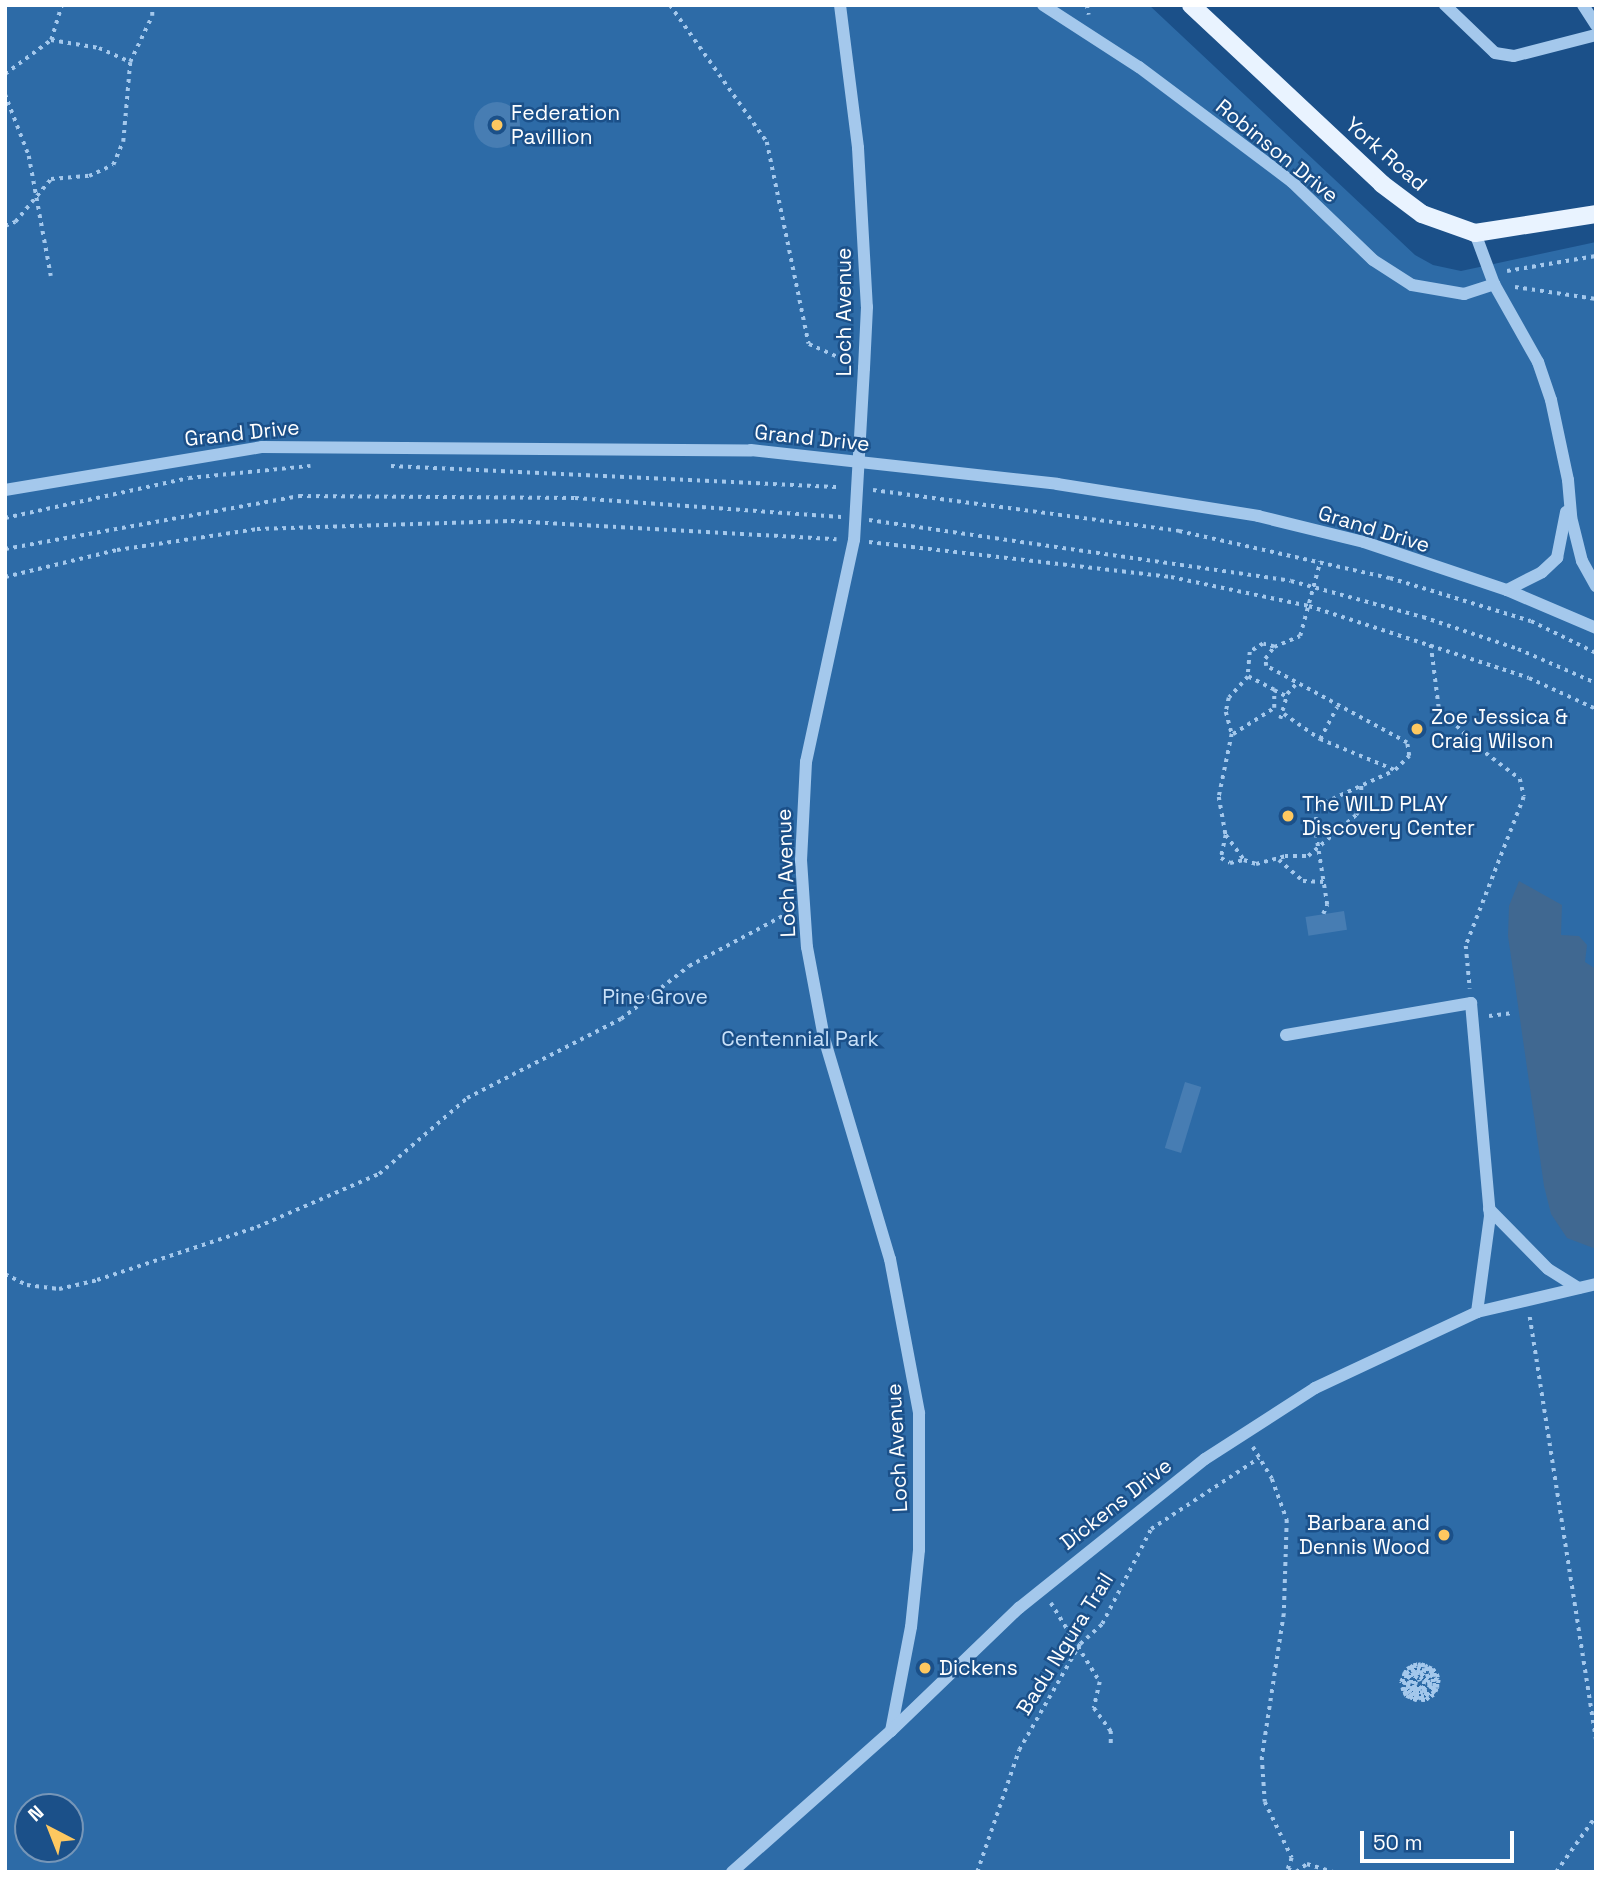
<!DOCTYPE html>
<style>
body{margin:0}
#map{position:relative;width:1601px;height:1877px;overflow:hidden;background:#1b5089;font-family:"Space Grotesk",sans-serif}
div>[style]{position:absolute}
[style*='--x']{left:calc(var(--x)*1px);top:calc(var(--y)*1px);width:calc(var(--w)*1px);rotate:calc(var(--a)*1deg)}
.green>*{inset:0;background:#2d6ba7}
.water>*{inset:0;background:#406891}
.building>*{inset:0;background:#477db3;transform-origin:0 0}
.round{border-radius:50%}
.path>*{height:3.5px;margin-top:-1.75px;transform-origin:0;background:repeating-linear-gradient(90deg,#a4c8ec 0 3.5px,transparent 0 8.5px)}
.minor>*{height:12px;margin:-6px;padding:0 6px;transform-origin:6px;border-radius:6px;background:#a4c8ec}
.major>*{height:18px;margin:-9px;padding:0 9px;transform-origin:9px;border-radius:9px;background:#e9f3ff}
.dots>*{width:19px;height:19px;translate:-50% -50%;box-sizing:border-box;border:4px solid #1b5089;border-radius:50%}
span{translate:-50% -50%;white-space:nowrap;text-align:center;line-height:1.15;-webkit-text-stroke:5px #1b5089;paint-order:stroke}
.poi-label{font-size:21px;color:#fff}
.left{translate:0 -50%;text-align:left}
.right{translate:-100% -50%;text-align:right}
.street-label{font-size:21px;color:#fff}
.park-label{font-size:21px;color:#c9e1f9}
.frame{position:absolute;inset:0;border:7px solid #fff;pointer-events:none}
.north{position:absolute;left:14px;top:1793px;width:70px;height:70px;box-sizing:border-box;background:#1b5089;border:2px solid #7696b8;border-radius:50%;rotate:318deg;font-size:19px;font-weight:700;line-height:28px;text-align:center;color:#fff}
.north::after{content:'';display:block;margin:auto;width:24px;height:32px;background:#fec860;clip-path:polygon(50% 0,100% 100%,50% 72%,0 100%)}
.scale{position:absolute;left:1360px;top:1831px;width:154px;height:32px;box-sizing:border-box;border:4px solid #fff;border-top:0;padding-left:9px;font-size:21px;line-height:24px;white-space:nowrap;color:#fff;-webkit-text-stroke:5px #1b5089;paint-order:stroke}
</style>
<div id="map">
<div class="green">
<i style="clip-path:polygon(evenodd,5px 5px,1149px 5px,1415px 255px,1433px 265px,1461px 271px,1596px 242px,1596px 1872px,5px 1872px,5px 5px,28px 1807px,70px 1807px,70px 1849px,28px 1849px,28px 1807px)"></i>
</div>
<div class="water">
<i style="clip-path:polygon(1519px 881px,1562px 905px,1561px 935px,1579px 936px,1587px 945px,1585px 962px,1596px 969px,1596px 1249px,1567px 1238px,1551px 1214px,1544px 1186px,1508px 936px,1509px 906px)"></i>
</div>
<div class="building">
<i class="round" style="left:474px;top:102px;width:46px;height:46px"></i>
<i style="left:1344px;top:911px;width:19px;height:39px;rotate:81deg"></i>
<i style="left:1185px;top:1082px;width:17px;height:69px;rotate:17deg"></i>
</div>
<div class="path">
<i style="--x:670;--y:5;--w:168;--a:54.7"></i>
<i style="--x:767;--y:142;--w:206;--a:78.3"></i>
<i style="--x:809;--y:344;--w:44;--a:24.2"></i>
<i style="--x:1087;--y:5;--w:10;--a:79"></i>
<i style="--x:51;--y:40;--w:37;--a:-73"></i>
<i style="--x:5;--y:74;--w:57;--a:-36.5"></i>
<i style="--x:51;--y:40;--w:49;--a:9.5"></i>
<i style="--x:99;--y:48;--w:34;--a:24"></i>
<i style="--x:5;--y:94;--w:66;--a:68.8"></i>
<i style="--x:29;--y:156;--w:122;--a:79.6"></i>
<i style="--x:5;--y:226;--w:11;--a:-22"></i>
<i style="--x:15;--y:222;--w:56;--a:-50.1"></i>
<i style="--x:51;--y:179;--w:38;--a:-5"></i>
<i style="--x:89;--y:176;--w:26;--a:-25"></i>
<i style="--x:113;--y:165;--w:25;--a:-67"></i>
<i style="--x:123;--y:142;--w:80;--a:-85"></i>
<i style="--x:130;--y:62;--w:51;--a:-64.4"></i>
<i style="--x:152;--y:16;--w:11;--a:-90"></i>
<i style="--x:1507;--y:271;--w:90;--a:-9.6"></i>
<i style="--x:1515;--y:287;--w:82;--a:8.4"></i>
<i style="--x:391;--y:466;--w:450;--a:2.7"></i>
<i style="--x:873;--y:490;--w:309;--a:7.6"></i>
<i style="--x:1179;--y:531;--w:216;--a:12.6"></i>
<i style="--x:1390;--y:578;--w:147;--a:17"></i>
<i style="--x:1531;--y:621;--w:72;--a:26.2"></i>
<i style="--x:5;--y:518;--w:188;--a:-12.3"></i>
<i style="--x:189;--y:478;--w:122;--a:-5.7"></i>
<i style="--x:869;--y:520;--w:426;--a:8.2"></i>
<i style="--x:1291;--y:581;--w:137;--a:15.3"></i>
<i style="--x:1423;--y:617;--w:100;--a:18.6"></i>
<i style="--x:1518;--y:649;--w:85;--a:23.6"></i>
<i style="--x:869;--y:542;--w:304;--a:6.6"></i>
<i style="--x:1171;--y:577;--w:141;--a:11.9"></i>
<i style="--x:1309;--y:606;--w:231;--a:18.1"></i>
<i style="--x:1529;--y:678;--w:74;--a:24.8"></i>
<i style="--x:5;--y:549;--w:299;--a:-10.2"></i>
<i style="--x:299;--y:496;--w:276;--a:0.4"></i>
<i style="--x:575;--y:498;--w:267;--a:4.1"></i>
<i style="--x:5;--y:577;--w:115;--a:-13.6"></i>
<i style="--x:117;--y:550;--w:142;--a:-8.5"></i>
<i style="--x:257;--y:529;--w:254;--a:-1.8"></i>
<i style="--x:511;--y:521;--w:326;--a:3.2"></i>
<i style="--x:1431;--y:645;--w:64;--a:82.8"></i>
<i style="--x:1439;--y:708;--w:57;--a:45"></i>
<i style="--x:1479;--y:748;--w:51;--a:37.1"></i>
<i style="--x:1520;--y:779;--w:18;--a:77"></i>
<i style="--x:1524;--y:797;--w:160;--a:111.3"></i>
<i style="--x:1466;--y:946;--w:43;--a:84.7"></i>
<i style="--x:1274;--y:647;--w:11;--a:-165"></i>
<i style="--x:1263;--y:644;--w:15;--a:148"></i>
<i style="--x:1250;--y:652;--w:25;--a:95"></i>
<i style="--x:1248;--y:677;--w:28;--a:132"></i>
<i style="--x:1229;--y:698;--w:14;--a:102"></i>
<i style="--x:1226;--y:712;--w:23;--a:75"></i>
<i style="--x:1232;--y:734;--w:64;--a:101.7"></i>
<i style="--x:1219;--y:797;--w:39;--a:80"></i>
<i style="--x:1226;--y:835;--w:31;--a:54"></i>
<i style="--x:1244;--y:860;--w:13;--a:18"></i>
<i style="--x:1256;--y:864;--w:30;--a:-15"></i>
<i style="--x:1285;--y:856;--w:23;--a:0"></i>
<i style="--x:1308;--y:856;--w:63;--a:-40.5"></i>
<i style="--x:1356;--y:815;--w:9;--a:-58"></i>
<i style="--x:1361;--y:807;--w:24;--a:-90"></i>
<i style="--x:1274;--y:690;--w:13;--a:27"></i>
<i style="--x:1284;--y:714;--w:44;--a:34.8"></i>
<i style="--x:1320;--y:739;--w:81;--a:22.5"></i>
<i style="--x:1395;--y:770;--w:20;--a:-45"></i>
<i style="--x:1409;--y:756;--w:13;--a:-99"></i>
<i style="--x:1407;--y:743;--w:161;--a:-151.4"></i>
<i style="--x:1266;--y:666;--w:7;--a:-98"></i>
<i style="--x:1265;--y:659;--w:15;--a:-53"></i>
<i style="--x:1274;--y:647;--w:28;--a:-23"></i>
<i style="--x:1300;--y:636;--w:77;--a:-74.9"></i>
<i style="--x:1280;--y:719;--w:26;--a:-74"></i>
<i style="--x:1287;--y:694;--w:13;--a:-48"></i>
<i style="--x:1233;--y:734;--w:49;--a:-32.4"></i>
<i style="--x:1274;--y:708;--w:18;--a:-90"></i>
<i style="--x:1274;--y:690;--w:29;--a:-153"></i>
<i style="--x:1320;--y:739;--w:36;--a:-62"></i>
<i style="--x:1226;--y:835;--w:24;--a:102"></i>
<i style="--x:1221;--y:858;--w:10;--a:29"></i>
<i style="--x:1230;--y:863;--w:14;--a:-12"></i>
<i style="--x:1279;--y:860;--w:32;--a:41"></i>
<i style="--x:1303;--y:881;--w:21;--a:3"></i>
<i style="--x:1323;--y:914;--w:10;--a:-66"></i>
<i style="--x:1327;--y:905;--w:77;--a:-99"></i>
<i style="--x:1315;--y:829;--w:23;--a:-85"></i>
<i style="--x:1317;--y:806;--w:84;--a:-24.7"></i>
<i style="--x:1489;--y:1016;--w:24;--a:-7"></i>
<i style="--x:5;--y:1274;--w:25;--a:27"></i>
<i style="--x:27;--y:1285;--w:32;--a:7"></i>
<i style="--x:59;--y:1289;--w:39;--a:-13"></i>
<i style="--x:97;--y:1280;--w:169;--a:-18.3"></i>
<i style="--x:257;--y:1227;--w:133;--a:-23.5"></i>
<i style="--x:379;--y:1174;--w:116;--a:-40.8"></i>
<i style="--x:467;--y:1098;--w:173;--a:-27.2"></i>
<i style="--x:621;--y:1019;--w:86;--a:-37.9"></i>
<i style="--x:689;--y:966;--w:115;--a:-28.1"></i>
<i style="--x:1530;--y:1317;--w:428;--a:81.1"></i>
<i style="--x:1253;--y:1447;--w:37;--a:59"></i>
<i style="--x:1272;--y:1479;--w:44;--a:69.9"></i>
<i style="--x:1287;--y:1520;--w:94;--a:91.8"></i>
<i style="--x:1284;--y:1614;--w:145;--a:98.7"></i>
<i style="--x:1262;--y:1757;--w:45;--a:86.2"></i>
<i style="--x:1265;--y:1802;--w:62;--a:64.3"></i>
<i style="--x:1292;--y:1858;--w:12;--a:110"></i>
<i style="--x:1288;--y:1869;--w:8;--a:23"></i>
<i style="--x:1051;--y:1603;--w:93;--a:58.2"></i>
<i style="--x:1100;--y:1682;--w:27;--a:103"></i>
<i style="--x:1094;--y:1708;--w:29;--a:54"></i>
<i style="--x:1111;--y:1731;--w:14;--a:90"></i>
<i style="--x:1415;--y:1663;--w:6;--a:72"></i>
<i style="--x:1417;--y:1669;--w:7;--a:0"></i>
<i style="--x:1424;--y:1669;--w:12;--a:42"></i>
<i style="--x:1433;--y:1677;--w:10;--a:-143"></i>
<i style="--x:1425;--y:1671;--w:7;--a:-172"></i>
<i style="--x:1418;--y:1670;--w:7;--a:74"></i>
<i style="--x:1420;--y:1677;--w:6;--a:39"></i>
<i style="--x:1425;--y:1681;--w:9;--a:111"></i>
<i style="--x:1422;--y:1689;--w:9;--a:-54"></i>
<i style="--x:1427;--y:1682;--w:10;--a:-127"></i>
<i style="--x:1421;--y:1674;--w:9;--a:32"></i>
<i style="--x:1429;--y:1679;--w:11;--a:-142"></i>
<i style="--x:1420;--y:1672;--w:7;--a:16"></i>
<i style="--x:1427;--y:1674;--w:12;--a:70"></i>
<i style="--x:1431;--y:1685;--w:7;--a:124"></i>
<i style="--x:1427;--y:1691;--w:4;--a:166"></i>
<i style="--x:1423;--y:1692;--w:8;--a:-45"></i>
<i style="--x:1429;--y:1686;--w:6;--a:-90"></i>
<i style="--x:1429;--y:1680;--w:10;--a:114"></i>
<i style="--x:1425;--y:1689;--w:6;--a:171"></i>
<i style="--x:1419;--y:1690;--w:5;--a:-169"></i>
<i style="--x:1414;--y:1689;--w:4;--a:-90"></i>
<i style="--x:1414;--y:1685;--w:5;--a:53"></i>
<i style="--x:1417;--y:1689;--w:5;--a:0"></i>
<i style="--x:1422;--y:1689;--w:8;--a:-150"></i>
<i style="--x:1415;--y:1685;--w:9;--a:-77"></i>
<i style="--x:1417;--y:1676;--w:9;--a:122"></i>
<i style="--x:1412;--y:1684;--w:11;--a:-68"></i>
<i style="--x:1416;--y:1674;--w:8;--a:130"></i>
<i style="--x:1411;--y:1680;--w:7;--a:90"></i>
<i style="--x:1411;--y:1687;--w:6;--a:39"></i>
<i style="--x:1416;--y:1691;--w:7;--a:16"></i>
<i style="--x:1423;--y:1693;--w:7;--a:-172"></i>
<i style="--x:1416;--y:1692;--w:8;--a:-135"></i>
<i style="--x:1410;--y:1686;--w:3;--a:90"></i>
<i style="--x:1410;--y:1689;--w:8;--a:40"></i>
<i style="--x:1416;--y:1694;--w:8;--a:0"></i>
<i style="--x:1424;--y:1694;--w:8;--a:-40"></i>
<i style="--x:1430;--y:1689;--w:10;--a:-73"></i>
<i style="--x:1433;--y:1679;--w:8;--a:90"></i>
<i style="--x:1433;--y:1687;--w:12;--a:132"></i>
<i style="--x:1425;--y:1696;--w:13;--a:-45"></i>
<i style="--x:1434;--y:1687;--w:5;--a:-79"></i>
<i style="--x:1435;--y:1682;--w:9;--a:-111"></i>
<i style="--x:1432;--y:1674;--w:5;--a:-127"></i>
<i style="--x:1429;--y:1670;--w:12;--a:-160"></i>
<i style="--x:1418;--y:1666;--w:12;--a:14"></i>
<i style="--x:1430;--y:1669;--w:9;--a:58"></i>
<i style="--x:1435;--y:1677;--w:5;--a:-101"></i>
<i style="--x:1434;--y:1672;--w:11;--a:-146"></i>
<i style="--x:1425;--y:1666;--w:7;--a:-172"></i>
<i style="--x:1418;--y:1665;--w:3;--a:-18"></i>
<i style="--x:1421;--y:1664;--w:13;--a:23"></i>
<i style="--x:1433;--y:1669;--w:6;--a:51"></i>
<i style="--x:1437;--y:1674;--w:6;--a:72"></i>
<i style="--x:1439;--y:1680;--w:9;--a:103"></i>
<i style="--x:1437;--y:1689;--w:7;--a:117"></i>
<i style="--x:1434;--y:1695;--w:9;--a:148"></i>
<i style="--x:1426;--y:1700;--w:16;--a:-47"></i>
<i style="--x:1437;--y:1688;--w:10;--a:-90"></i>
<i style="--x:1437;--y:1678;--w:9;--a:103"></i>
<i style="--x:1435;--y:1687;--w:10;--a:127"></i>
<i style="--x:1429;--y:1695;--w:11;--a:158"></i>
<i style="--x:1419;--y:1699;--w:11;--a:-153"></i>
<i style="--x:1409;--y:1694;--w:7;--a:-124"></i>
<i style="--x:1405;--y:1688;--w:12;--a:42"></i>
<i style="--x:1414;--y:1696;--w:10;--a:6"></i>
<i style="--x:1424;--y:1697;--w:9;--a:-167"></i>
<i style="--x:1415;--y:1695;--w:10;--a:-135"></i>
<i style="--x:1408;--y:1688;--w:9;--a:-96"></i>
<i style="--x:1407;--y:1679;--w:12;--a:-55"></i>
<i style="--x:1414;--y:1669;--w:9;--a:139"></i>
<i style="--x:1407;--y:1675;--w:10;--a:107"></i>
<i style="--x:1404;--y:1685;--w:11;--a:-80"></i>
<i style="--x:1406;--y:1674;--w:11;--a:-49"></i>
<i style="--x:1413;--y:1666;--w:11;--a:139"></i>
<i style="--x:1405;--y:1673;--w:6;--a:108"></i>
<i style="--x:1403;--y:1679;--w:12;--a:85"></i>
<i style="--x:1404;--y:1691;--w:12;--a:42"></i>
<i style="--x:1413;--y:1699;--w:12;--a:5"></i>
<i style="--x:1425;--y:1700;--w:8;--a:173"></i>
<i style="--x:1417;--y:1701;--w:12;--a:-156"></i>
<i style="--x:1406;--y:1696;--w:6;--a:-121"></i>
<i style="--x:1403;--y:1691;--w:9;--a:-103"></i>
<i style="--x:1401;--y:1682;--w:14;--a:-65"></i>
<i style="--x:1407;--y:1669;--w:8;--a:-30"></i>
<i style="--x:1414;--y:1665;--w:6;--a:72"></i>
<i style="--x:1416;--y:1671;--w:7;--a:146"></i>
<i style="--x:1410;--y:1675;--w:10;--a:101"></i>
<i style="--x:1408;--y:1685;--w:10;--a:-73"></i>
<i style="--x:1411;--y:1675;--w:7;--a:-27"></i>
<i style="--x:1417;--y:1672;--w:10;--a:73"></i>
<i style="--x:977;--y:1872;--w:129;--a:-71"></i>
<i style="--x:1019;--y:1750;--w:122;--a:-60.1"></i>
<i style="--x:1080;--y:1644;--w:30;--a:-42"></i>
<i style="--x:1102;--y:1624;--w:107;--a:-62.7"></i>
<i style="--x:1151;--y:1529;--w:129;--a:-33.3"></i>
<i style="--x:1296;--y:1872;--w:14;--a:-36"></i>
<i style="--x:1307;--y:1864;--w:28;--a:17"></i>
<i style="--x:1556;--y:1872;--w:69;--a:-54.5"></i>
</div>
<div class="minor">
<i style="--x:840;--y:5;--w:144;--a:82.8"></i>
<i style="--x:858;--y:148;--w:159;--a:86.8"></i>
<i style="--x:867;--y:307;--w:61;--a:92.8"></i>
<i style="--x:864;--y:368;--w:172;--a:93.3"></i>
<i style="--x:854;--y:540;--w:227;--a:102.2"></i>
<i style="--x:806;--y:762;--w:98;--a:92.9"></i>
<i style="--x:801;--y:860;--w:87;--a:86.1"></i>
<i style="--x:807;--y:947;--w:93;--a:79.4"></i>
<i style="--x:824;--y:1038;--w:231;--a:73.4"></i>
<i style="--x:890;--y:1259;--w:157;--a:79.3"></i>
<i style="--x:919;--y:1413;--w:137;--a:90"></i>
<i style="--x:919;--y:1550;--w:77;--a:95.9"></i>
<i style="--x:911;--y:1627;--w:106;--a:100.9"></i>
<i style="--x:1043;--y:5;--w:114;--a:32.9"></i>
<i style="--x:1139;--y:67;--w:191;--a:36.9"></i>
<i style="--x:1292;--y:182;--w:112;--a:43.9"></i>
<i style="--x:1373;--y:260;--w:46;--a:32.7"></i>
<i style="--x:1412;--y:285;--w:53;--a:9.8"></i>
<i style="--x:1464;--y:294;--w:32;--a:-18"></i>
<i style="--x:1445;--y:5;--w:69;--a:43.8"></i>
<i style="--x:1495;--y:53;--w:19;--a:9"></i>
<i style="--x:1514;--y:56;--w:85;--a:-14.4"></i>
<i style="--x:1583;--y:5;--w:24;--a:57"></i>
<i style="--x:1475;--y:233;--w:54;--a:69.6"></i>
<i style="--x:1494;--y:284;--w:90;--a:60.6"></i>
<i style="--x:1538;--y:362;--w:40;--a:71.1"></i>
<i style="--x:1551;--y:400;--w:82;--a:78"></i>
<i style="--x:1568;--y:480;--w:37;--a:85"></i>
<i style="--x:1571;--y:517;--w:45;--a:76"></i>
<i style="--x:1582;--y:561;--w:29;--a:61"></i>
<i style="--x:5;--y:490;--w:261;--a:-9.5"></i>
<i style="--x:262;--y:447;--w:489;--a:0.4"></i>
<i style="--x:751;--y:450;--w:308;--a:6.3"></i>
<i style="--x:1057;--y:484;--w:204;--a:9"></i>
<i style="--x:1258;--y:516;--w:109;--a:13.8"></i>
<i style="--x:1364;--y:542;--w:151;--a:18.6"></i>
<i style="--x:1507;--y:590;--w:97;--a:23.1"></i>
<i style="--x:1507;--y:590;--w:39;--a:-27"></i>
<i style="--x:1542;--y:572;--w:21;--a:-43"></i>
<i style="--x:1557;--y:558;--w:47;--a:-78.9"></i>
<i style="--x:1286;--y:1035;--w:188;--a:-9.8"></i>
<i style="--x:1471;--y:1003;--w:214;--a:84.9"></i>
<i style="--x:1490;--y:1216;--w:97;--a:97.7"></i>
<i style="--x:1489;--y:1209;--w:84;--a:45.5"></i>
<i style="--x:1548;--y:1269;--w:36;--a:32"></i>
<i style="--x:732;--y:1872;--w:213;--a:-41.6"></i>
<i style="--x:891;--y:1731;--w:178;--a:-43.9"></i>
<i style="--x:1019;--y:1608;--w:238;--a:-38.7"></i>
<i style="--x:1205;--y:1459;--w:131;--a:-32.8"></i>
<i style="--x:1315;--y:1388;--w:179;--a:-25.1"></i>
<i style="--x:1477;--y:1312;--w:122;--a:-13.2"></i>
</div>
<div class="major">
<i style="--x:1191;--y:5;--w:262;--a:43.1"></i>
<i style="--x:1382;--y:184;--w:50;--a:36.9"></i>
<i style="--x:1422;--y:214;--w:56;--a:19.7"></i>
<i style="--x:1475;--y:233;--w:122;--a:-8.9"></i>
</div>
<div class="dots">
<i style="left:497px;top:125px;background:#fec860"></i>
<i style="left:1417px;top:729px;background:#fec860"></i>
<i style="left:1288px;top:816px;background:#fec860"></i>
<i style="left:1444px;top:1535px;background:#fec860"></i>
<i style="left:925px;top:1668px;background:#fec860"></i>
</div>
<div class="poi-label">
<span class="left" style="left:511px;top:125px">Federation<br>Pavillion</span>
<span class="left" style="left:1431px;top:729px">Zoe Jessica &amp;<br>Craig Wilson</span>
<span class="left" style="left:1302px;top:816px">The WILD PLAY<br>Discovery Center</span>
<span class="right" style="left:1430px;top:1535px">Barbara and<br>Dennis Wood</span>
<span class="left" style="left:939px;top:1668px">Dickens</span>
</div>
<div class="street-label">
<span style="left:1277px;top:151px;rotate:39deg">Robinson Drive</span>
<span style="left:1386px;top:154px;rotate:41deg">York Road</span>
<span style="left:844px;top:312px;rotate:-90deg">Loch Avenue</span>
<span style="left:242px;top:433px;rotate:-6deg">Grand Drive</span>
<span style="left:812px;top:438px;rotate:6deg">Grand Drive</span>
<span style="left:1374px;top:529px;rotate:17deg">Grand Drive</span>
<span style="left:786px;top:873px;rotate:-92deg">Loch Avenue</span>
<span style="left:897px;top:1448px;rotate:-93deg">Loch Avenue</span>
<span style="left:1116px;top:1504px;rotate:-38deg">Dickens Drive</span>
<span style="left:1065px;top:1644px;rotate:-58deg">Badu Ngura Trail</span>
</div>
<div class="park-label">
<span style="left:655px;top:997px">Pine Grove</span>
<span style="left:800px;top:1039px">Centennial Park</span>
</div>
<div class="frame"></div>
<div class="north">N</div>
<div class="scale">50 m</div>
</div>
